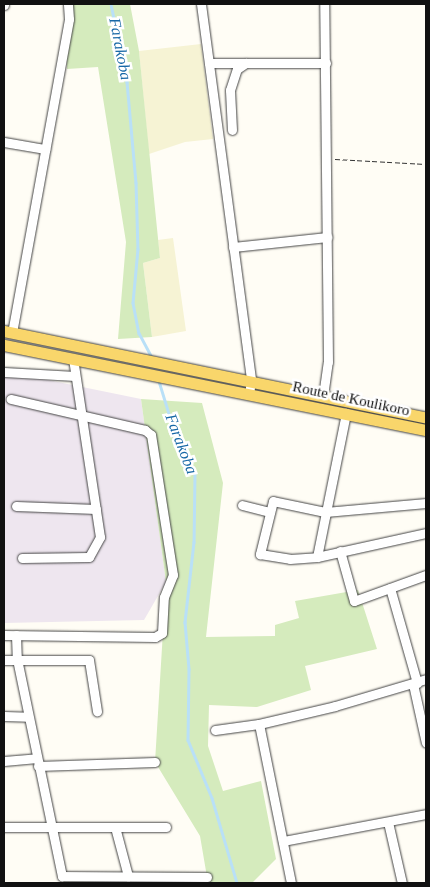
<!DOCTYPE html>
<style>
body{margin:0}
#map{position:relative;width:430px;height:887px;overflow:hidden;background:#fffdf5;font-family:"Times New Roman",serif}
div>[style]{position:absolute}
[style*='--x']{left:calc(var(--x)*1px);top:calc(var(--y)*1px);width:calc(var(--w)*1px);rotate:calc(var(--a)*1deg)}
.industrial>*{inset:0;background:#eee6ef}
.farmland>*{inset:0;background:#f6f3d4}
.green>*{inset:0;background:#d5ebbd}
.stream>*{height:2.5px;margin:-1.25px;padding:0 1.25px;transform-origin:1.25px;border-radius:1.25px;background:#b9e0f7}
.path>*{height:1px;margin-top:-0.5px;transform-origin:0;background:repeating-linear-gradient(90deg,#333 0 5px,transparent 0 7.5px)}
.roads{filter:drop-shadow(0 0 1px #444) drop-shadow(0 0 1px #444)}
.minor>*{height:9px;margin:-4.5px;padding:0 4.5px;transform-origin:4.5px;border-radius:4.5px;background:#fff}
.major>*{height:11px;margin:-5.5px;padding:0 5.5px;transform-origin:5.5px;border-radius:5.5px;background:#f9d66b}
span{translate:-50% -50%;white-space:nowrap;text-align:center;line-height:1.15;-webkit-text-stroke:5px #fff;paint-order:stroke}
.street-label{font-size:15px;color:#111}
.water-label{font-size:16px;color:#1768a6;font-style:italic}
.frame{position:absolute;inset:0;border:5px solid #111;pointer-events:none}
</style>
<div id="map">
<div class="industrial">
<i style="clip-path:polygon(4px 371px,141px 399px,166px 582px,144px 620px,4px 623px)"></i>
</div>
<div class="farmland">
<i style="clip-path:polygon(201px 44px,213px 139px,185px 142px,149px 154px,139px 51px)"></i>
<i style="clip-path:polygon(173px 238px,186px 331px,152px 337px,143px 263px,160px 258px,158px 240px)"></i>
</div>
<div class="green">
<i style="clip-path:polygon(65px 4px,130px 4px,139px 51px,160px 258px,143px 263px,152px 337px,118px 339px,126px 242px,98px 67px,67px 69px)"></i>
<i style="clip-path:polygon(141px 399px,202px 403px,223px 483px,206px 637px,275px 636px,275px 625px,299px 618px,295px 601px,358px 590px,377px 649px,305px 666px,311px 690px,257px 707px,209px 705px,208px 746px,223px 791px,261px 781px,276px 859px,252px 883px,204px 883px,207px 877px,200px 836px,155px 762px,166px 582px)"></i>
</div>
<div class="stream">
<i style="--x:111;--y:4;--w:80;--a:78.4"></i>
<i style="--x:127;--y:82;--w:101;--a:84.9"></i>
<i style="--x:136;--y:183;--w:66;--a:88.3"></i>
<i style="--x:138;--y:249;--w:54;--a:95.3"></i>
<i style="--x:133;--y:303;--w:31;--a:79"></i>
<i style="--x:139;--y:333;--w:26;--a:62"></i>
<i style="--x:159;--y:381;--w:34;--a:73"></i>
<i style="--x:169;--y:414;--w:65;--a:66.6"></i>
<i style="--x:195;--y:474;--w:68;--a:90.8"></i>
<i style="--x:194;--y:542;--w:81;--a:96.4"></i>
<i style="--x:185;--y:622;--w:47;--a:85.1"></i>
<i style="--x:189;--y:669;--w:71;--a:90.8"></i>
<i style="--x:188;--y:740;--w:63;--a:67.5"></i>
<i style="--x:212;--y:798;--w:89;--a:73.6"></i>
</div>
<div class="path">
<i style="--x:335;--y:159;--w:91;--a:3.1"></i>
</div>
<div class="roads">
<div class="minor">
<i style="--x:201;--y:4;--w:380;--a:82.4"></i>
<i style="--x:251;--y:381;--w:13;--a:99"></i>
<i style="--x:4;--y:5;--w:1;--a:-90"></i>
<i style="--x:209;--y:63;--w:117;--a:0"></i>
<i style="--x:232;--y:130;--w:40;--a:-92.9"></i>
<i style="--x:230;--y:90;--w:22;--a:-72"></i>
<i style="--x:237;--y:69;--w:11;--a:-34"></i>
<i style="--x:4;--y:142;--w:42;--a:9.7"></i>
<i style="--x:233;--y:247;--w:95;--a:-6.1"></i>
<i style="--x:12;--y:333;--w:319;--a:-79.7"></i>
<i style="--x:69;--y:19;--w:15;--a:-94"></i>
<i style="--x:4;--y:372;--w:71;--a:3.2"></i>
<i style="--x:323;--y:396;--w:34;--a:-82"></i>
<i style="--x:328;--y:362;--w:358;--a:-90.6"></i>
<i style="--x:426;--y:503;--w:101;--a:174.9"></i>
<i style="--x:325;--y:512;--w:53;--a:-168.1"></i>
<i style="--x:273;--y:501;--w:55;--a:103.8"></i>
<i style="--x:260;--y:554;--w:30;--a:9"></i>
<i style="--x:290;--y:559;--w:27;--a:-4"></i>
<i style="--x:317;--y:557;--w:112;--a:-12.4"></i>
<i style="--x:242;--y:505;--w:29;--a:14"></i>
<i style="--x:16;--y:506;--w:80;--a:2.1"></i>
<i style="--x:340;--y:551;--w:52;--a:74.4"></i>
<i style="--x:354;--y:601;--w:77;--a:-19.9"></i>
<i style="--x:317;--y:557;--w:147;--a:-78.6"></i>
<i style="--x:22;--y:558;--w:67;--a:-0.9"></i>
<i style="--x:89;--y:557;--w:23;--a:-61"></i>
<i style="--x:100;--y:537;--w:180;--a:-98.6"></i>
<i style="--x:390;--y:588;--w:99;--a:74.1"></i>
<i style="--x:4;--y:635;--w:151;--a:0.8"></i>
<i style="--x:155;--y:637;--w:8;--a:-30"></i>
<i style="--x:162;--y:633;--w:36;--a:-87"></i>
<i style="--x:164;--y:597;--w:24;--a:-68"></i>
<i style="--x:173;--y:575;--w:142;--a:-98.9"></i>
<i style="--x:151;--y:435;--w:8;--a:-140"></i>
<i style="--x:145;--y:430;--w:138;--a:-167"></i>
<i style="--x:16;--y:635;--w:24;--a:88"></i>
<i style="--x:17;--y:659;--w:222;--a:78.3"></i>
<i style="--x:62;--y:876;--w:145;--a:0.4"></i>
<i style="--x:4;--y:660;--w:85;--a:0"></i>
<i style="--x:89;--y:660;--w:52;--a:81.1"></i>
<i style="--x:413;--y:684;--w:60;--a:77.6"></i>
<i style="--x:4;--y:716;--w:24;--a:2"></i>
<i style="--x:259;--y:724;--w:162;--a:78.6"></i>
<i style="--x:215;--y:730;--w:44;--a:-7.8"></i>
<i style="--x:259;--y:724;--w:78;--a:-13.3"></i>
<i style="--x:335;--y:706;--w:95;--a:-16.5"></i>
<i style="--x:4;--y:761;--w:33;--a:-5"></i>
<i style="--x:38;--y:766;--w:117;--a:-2"></i>
<i style="--x:388;--y:822;--w:63;--a:77.1"></i>
<i style="--x:4;--y:827;--w:162;--a:0"></i>
<i style="--x:115;--y:827;--w:51;--a:75.1"></i>
<i style="--x:283;--y:841;--w:146;--a:-10.7"></i>
</div>
<div class="major">
<i style="--x:4;--y:331;--w:431;--a:11.6"></i>
<i style="--x:4;--y:345;--w:430;--a:11.4"></i>
</div>
</div>
<div class="street-label">
<span style="left:351px;top:399px;rotate:12deg">Route de Koulikoro</span>
</div>
<div class="water-label">
<span style="left:120px;top:49px;rotate:79deg">Farakoba</span>
<span style="left:181px;top:444px;rotate:69deg">Farakoba</span>
</div>
<div class="frame"></div>
</div>
